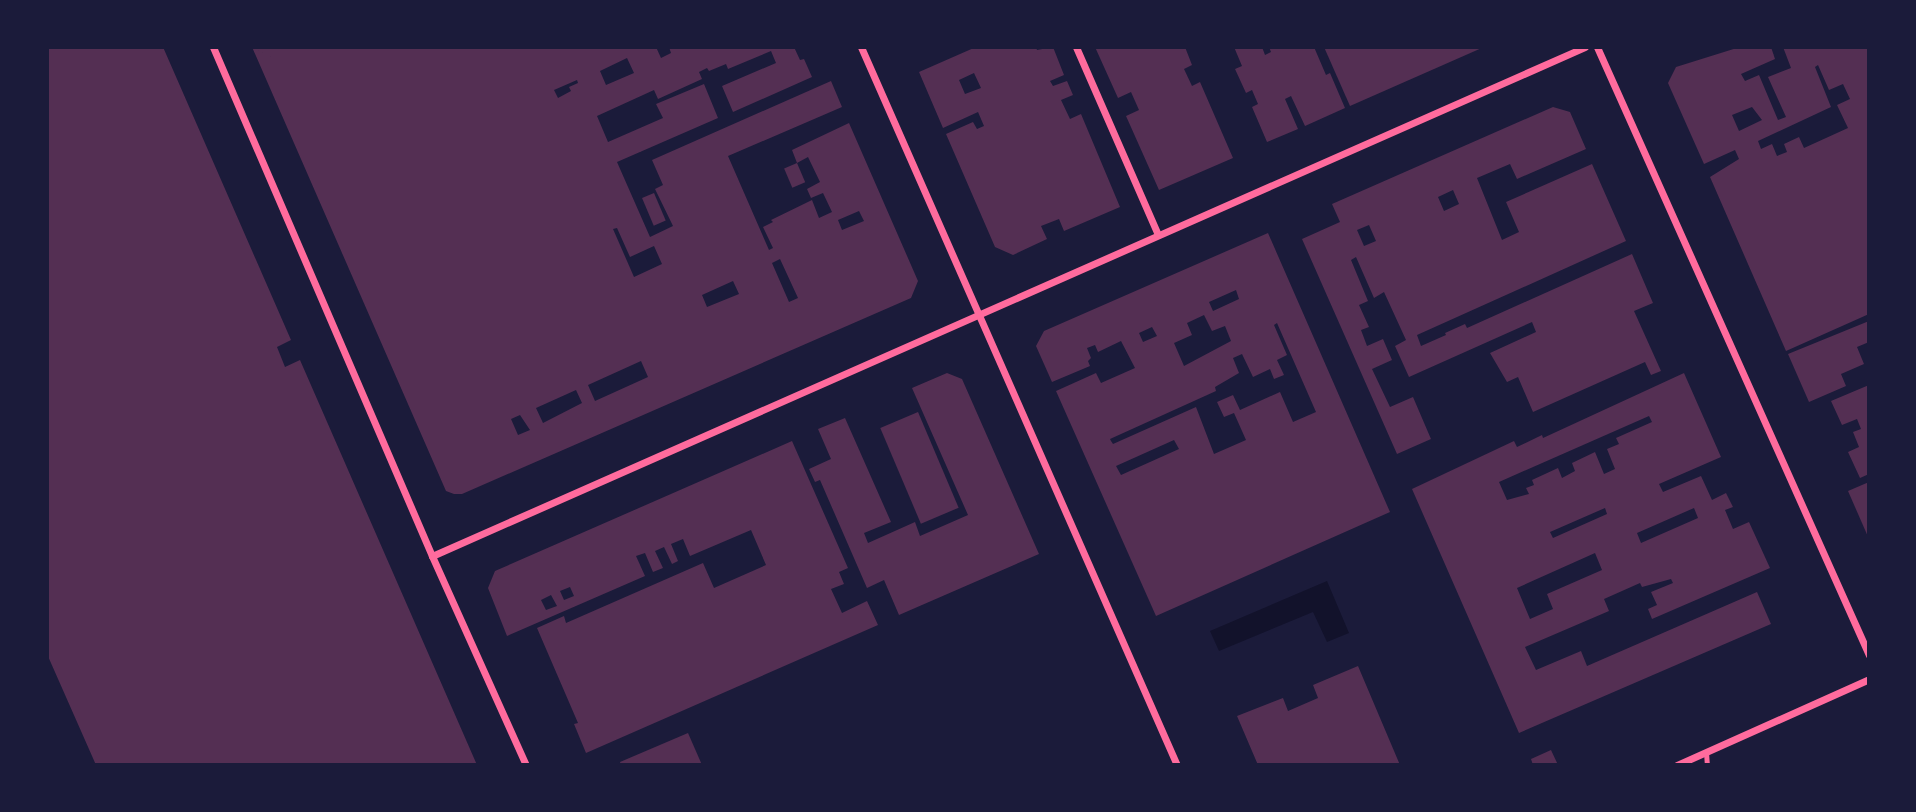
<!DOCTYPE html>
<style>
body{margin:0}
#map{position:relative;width:1916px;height:812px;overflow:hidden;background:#1b1b3a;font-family:"Titillium Web",sans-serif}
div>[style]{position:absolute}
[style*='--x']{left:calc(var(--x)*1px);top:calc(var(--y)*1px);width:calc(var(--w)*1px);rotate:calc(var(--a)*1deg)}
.water>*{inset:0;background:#12122b}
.building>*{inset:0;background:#542f53;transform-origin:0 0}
.service>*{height:5px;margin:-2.5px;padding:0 2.5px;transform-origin:2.5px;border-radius:2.5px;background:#ff6b9d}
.minor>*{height:7px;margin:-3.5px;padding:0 3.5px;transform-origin:3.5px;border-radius:3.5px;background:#ff6b9d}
span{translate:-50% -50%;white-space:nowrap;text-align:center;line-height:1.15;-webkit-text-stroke:7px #1b1b3a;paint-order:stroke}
.frame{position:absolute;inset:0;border:49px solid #1b1b3a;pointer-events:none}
</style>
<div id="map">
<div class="water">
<i style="clip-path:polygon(1327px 581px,1349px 633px,1327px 642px,1313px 612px,1219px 651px,1210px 631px)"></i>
</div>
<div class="building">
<i style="clip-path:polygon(47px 47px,163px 47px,291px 340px,277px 347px,285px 367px,300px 360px,477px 765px,96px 765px,47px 654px)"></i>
<i style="clip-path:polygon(evenodd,252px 47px,656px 47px,661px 58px,671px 53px,669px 47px,794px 47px,800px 60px,804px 59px,812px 77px,733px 112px,722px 86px,776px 63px,771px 51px,728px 69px,726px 64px,709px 71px,707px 68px,699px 72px,702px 79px,658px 99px,654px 90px,597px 116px,608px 142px,663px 118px,656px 104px,704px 84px,718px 118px,617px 162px,650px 237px,673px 226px,655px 189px,663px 185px,652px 160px,831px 81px,842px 107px,728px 156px,769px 250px,773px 248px,763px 227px,773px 222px,771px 220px,812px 200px,819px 218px,832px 212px,823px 193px,811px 198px,807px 189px,820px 182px,808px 157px,797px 163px,792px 150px,849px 123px,918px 281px,911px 298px,462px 494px,454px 494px,446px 491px,252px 47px,627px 58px,634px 73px,606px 85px,600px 71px,627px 58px,252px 47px,577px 80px,578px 83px,569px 87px,571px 91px,558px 98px,554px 90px,577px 80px,252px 47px,859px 211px,864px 221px,842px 230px,838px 220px,859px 211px,252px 47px,617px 228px,630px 257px,654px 246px,662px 264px,634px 277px,613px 229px,617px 228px,252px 47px,780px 259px,798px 298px,789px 302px,772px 263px,780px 259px,252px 47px,733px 281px,739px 294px,707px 307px,702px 295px,733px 281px,252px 47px,641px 361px,648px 377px,595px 401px,588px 385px,641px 361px,252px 47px,576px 390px,582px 403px,543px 423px,536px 408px,576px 390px,252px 47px,520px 415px,530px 430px,518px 435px,511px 419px,520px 415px)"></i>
<i style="clip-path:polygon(evenodd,976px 47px,1036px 47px,1037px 50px,1053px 47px,1064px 75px,1050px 81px,1053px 86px,1067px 81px,1073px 95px,1061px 100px,1070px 119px,1081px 114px,1120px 207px,1064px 231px,1059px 219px,1041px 226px,1047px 239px,1013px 255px,995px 247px,946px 134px,973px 122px,977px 129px,984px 126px,978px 112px,943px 128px,919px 72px,976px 47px,974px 73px,981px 88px,965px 94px,959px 80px,974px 73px)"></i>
<i style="clip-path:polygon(1095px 47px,1185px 47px,1192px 65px,1184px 69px,1192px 86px,1200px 82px,1233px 158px,1159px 190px,1126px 116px,1139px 110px,1131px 92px,1118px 98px)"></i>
<i style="clip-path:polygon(1234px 47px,1262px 47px,1265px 55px,1271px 52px,1269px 47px,1314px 47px,1326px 75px,1330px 73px,1345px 108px,1305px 126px,1291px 96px,1285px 99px,1298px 129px,1267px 142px,1252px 107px,1258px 104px,1252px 90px,1246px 93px,1235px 69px,1242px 66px)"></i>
<i style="clip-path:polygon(1324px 47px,1484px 47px,1350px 106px)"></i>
<i style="clip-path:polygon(evenodd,1740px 47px,1771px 47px,1775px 59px,1741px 74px,1745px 81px,1759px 75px,1778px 120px,1786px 117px,1768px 77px,1791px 68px,1783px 47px,1869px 47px,1869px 314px,1786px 351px,1710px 177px,1739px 159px,1735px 150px,1704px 164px,1668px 83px,1676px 67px,1740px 47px,1818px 65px,1829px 90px,1843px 84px,1850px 99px,1837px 105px,1848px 128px,1804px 148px,1799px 137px,1784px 144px,1787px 152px,1777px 156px,1772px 144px,1761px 149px,1758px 141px,1831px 107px,1815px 67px,1818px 65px,1740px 47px,1752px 107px,1762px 120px,1739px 131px,1732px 115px,1752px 107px)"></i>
<i style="clip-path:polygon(evenodd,1553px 107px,1570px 112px,1586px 149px,1517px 179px,1510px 164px,1477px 178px,1502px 240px,1519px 232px,1506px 202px,1592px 164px,1626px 241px,1417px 335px,1421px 346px,1446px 335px,1445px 333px,1465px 324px,1467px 328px,1632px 254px,1653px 303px,1634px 311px,1661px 371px,1651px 375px,1645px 362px,1533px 412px,1518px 377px,1507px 382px,1490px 353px,1536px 332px,1532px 322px,1409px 377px,1395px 346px,1406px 340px,1384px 292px,1374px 298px,1356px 257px,1351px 260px,1368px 301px,1359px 305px,1369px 327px,1361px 330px,1367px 346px,1383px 339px,1392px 360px,1372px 369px,1390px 407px,1413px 397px,1431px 439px,1397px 454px,1302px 239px,1340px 222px,1332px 204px,1553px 107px,1453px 190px,1459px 204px,1444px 211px,1438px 197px,1453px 190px,1553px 107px,1369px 225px,1376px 241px,1364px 246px,1357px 230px,1369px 225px)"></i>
<i style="left:797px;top:163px;width:21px;height:14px;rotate:67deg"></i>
<i style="left:654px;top:193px;width:30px;height:13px;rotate:67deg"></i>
<i style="clip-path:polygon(evenodd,1268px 233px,1390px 512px,1156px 616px,1056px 391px,1096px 373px,1101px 383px,1135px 368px,1121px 341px,1098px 352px,1095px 345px,1087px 348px,1091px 358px,1088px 361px,1090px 366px,1052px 382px,1036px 346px,1044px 331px,1268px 233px,1236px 290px,1239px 299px,1213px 311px,1209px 302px,1236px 290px,1268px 233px,1204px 315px,1212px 331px,1225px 326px,1231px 341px,1184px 366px,1174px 343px,1192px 335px,1187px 323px,1204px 315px,1268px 233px,1277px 323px,1316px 412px,1293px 422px,1280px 392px,1240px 410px,1233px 395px,1217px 402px,1224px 417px,1234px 413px,1246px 440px,1214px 454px,1196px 407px,1113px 444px,1111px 441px,1110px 439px,1216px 391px,1215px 387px,1239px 373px,1233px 358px,1242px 354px,1253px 377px,1270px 369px,1274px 379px,1284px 375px,1277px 360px,1287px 355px,1274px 325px,1277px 323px,1268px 233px,1152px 327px,1157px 336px,1143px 342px,1139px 333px,1152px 327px,1268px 233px,1174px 440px,1179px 449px,1121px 475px,1116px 466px,1174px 440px)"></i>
<i style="clip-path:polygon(1869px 321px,1869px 342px,1857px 347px,1864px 364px,1841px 374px,1846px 386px,1809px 402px,1788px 354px)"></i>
<i style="clip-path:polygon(947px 373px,962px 379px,1039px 554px,899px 615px,884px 580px,867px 588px,820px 480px,815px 482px,809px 469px,831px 459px,818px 429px,845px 418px,891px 522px,864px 533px,868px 543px,915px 522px,920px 536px,968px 515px,912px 388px)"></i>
<i style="clip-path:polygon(evenodd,1684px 373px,1721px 457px,1659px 484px,1663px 492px,1701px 476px,1712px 500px,1726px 493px,1733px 507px,1725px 510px,1733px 529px,1749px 522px,1770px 568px,1652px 619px,1648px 609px,1657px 605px,1651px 592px,1673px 583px,1671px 579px,1642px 587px,1640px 583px,1604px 599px,1609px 611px,1525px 647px,1536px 670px,1581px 651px,1587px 666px,1757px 592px,1771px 624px,1519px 733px,1412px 489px,1514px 441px,1517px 447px,1542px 435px,1543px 438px,1684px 373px,1649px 416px,1652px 422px,1616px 438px,1619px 444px,1607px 449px,1615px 469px,1604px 474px,1595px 452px,1572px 463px,1575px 471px,1562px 478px,1558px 468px,1532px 480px,1534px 485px,1526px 488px,1529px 494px,1507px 500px,1499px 482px,1649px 416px,1684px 373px,1605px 508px,1607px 514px,1553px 538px,1550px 532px,1605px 508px,1684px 373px,1694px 508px,1698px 518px,1641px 543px,1637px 533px,1694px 508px,1684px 373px,1595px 553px,1602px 570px,1547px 594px,1553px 609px,1530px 619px,1517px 588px,1595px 553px)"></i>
<i style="clip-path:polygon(1869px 385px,1869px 474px,1860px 478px,1848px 452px,1859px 447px,1853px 432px,1861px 429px,1857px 419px,1842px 425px,1831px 401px)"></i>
<i style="left:918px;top:412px;width:104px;height:41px;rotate:67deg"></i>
<i style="clip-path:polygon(evenodd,792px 441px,848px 568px,839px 572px,844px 584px,831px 589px,842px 613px,867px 601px,878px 625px,586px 753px,574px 724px,578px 723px,537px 628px,564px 616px,566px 623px,703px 563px,714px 588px,766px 565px,751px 530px,690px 556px,683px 539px,671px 544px,678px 561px,672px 564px,664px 547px,655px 551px,663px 568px,653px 572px,645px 553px,636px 556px,645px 576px,507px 636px,488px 588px,495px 571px,792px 441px,570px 587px,574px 596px,564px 600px,560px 591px,570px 587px,792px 441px,551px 595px,557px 606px,546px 610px,541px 600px,551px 595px)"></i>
<i style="clip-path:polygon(1869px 482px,1869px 539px,1848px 491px)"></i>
<i style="clip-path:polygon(1358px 666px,1400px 765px,1258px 765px,1237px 716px,1283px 698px,1288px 711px,1318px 698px,1313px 685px)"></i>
<i style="clip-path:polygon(688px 733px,702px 765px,621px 765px,620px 762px)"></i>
<i style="clip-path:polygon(1551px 750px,1558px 765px,1533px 765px,1531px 759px)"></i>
</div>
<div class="service">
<i style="--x:1706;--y:752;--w:13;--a:86"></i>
</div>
<div class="minor">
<i style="--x:213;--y:47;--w:554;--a:66.72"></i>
<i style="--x:432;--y:556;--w:229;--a:65.8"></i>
<i style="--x:861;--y:47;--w:784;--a:66.25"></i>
<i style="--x:1076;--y:47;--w:205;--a:66.4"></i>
<i style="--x:1597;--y:47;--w:666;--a:65.9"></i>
<i style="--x:432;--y:556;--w:1260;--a:-23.82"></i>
<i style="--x:1677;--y:765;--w:210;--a:-24.1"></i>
</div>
<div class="frame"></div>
</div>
